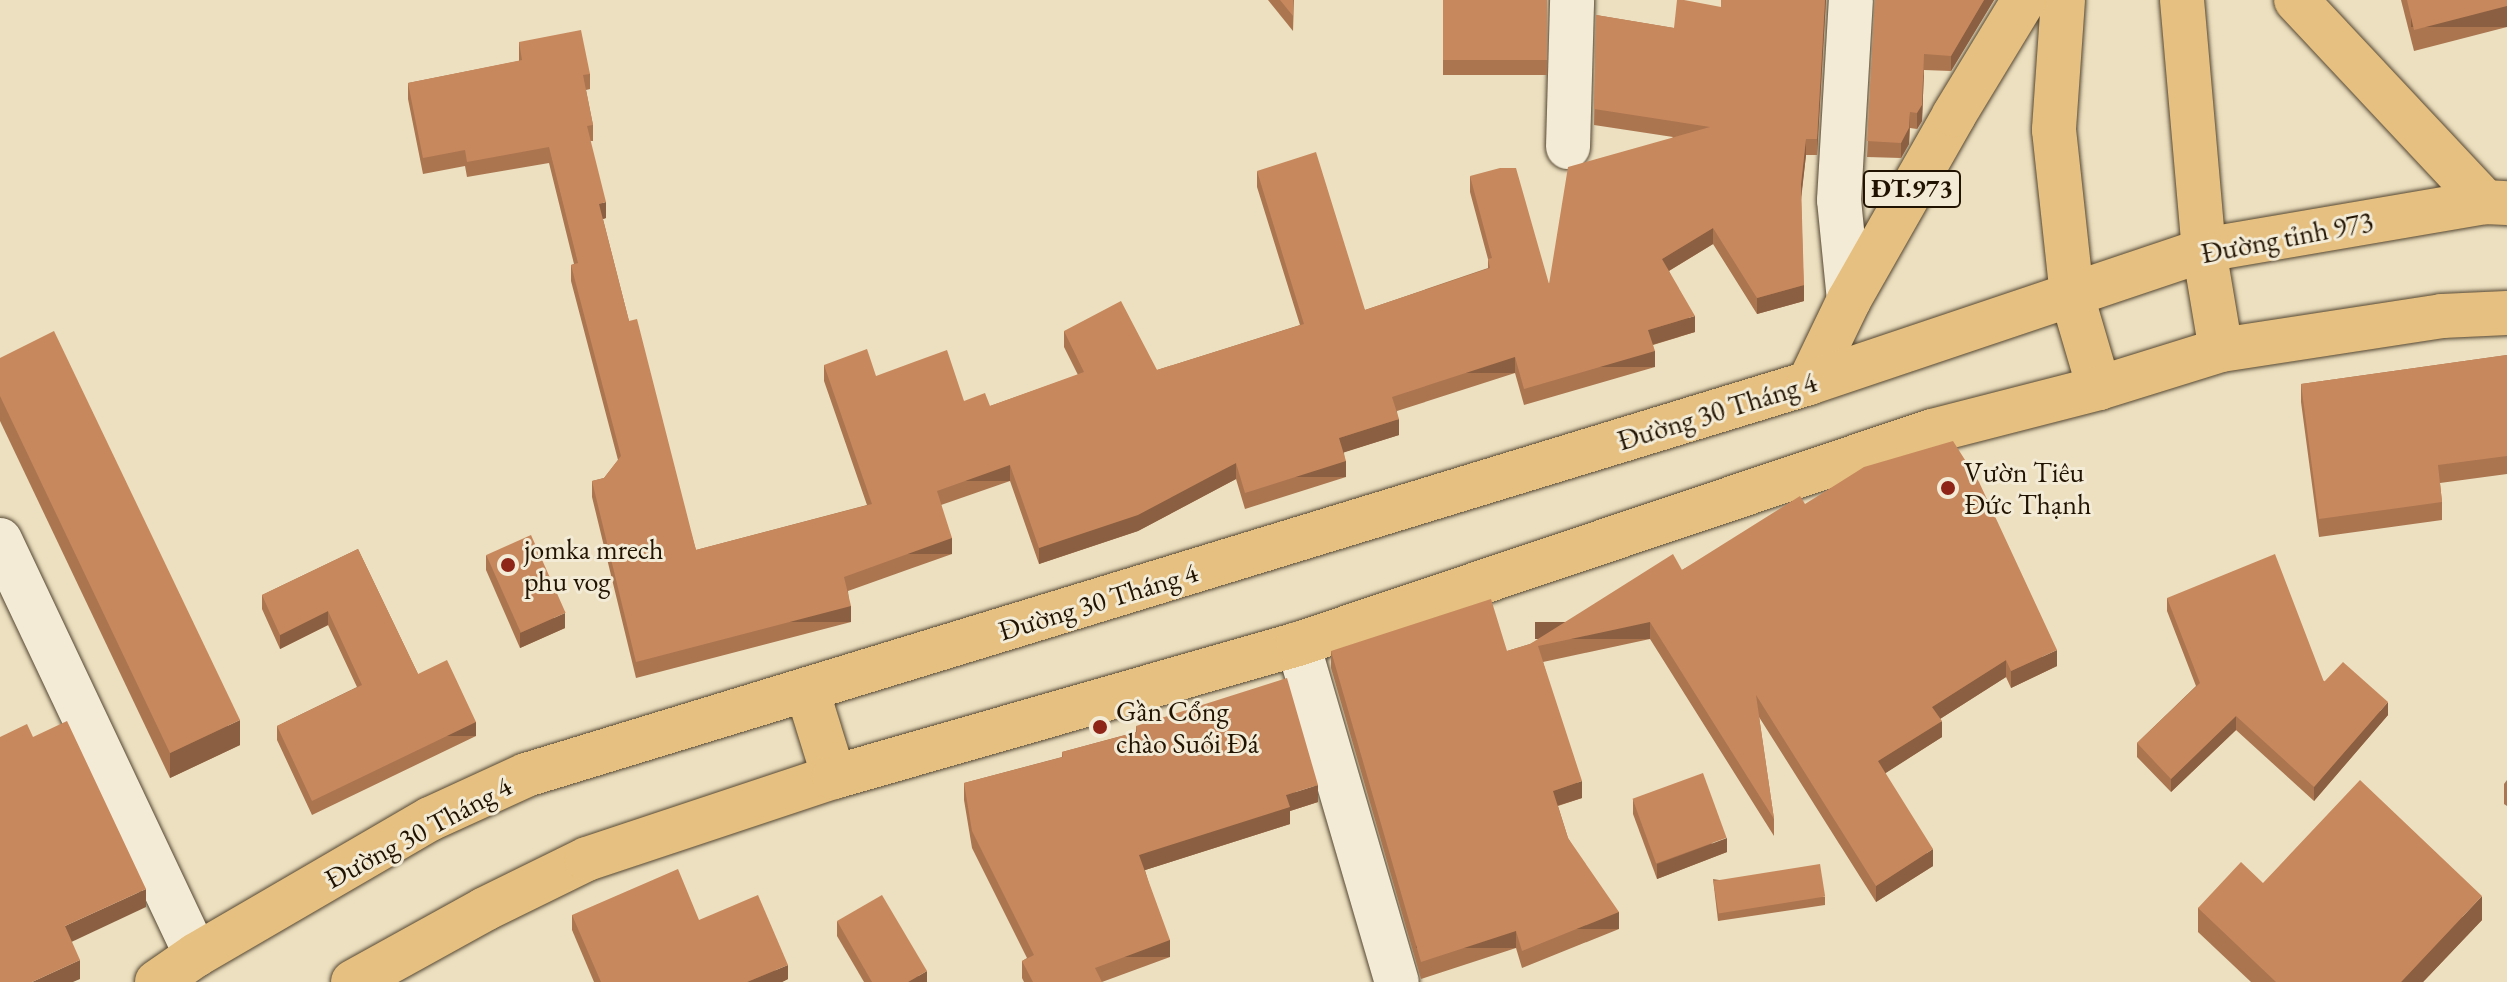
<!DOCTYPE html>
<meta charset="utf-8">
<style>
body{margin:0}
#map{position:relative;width:2507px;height:982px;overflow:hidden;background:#ece0c0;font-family:"EB Garamond",serif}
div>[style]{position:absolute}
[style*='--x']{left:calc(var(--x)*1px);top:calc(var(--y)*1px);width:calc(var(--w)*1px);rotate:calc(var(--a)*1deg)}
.roads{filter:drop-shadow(0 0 2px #544631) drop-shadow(0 0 2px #544631)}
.minor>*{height:44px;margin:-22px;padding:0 22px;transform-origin:22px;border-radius:22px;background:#f3ebd6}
.major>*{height:44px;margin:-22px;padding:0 22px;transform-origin:22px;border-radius:22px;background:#e6c080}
.wall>*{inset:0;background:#ab7550;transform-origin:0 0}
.shaded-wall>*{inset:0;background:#8b5f41;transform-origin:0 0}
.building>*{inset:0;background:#c7885d;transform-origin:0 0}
.dots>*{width:22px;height:22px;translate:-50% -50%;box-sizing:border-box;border:4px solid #f3ebd6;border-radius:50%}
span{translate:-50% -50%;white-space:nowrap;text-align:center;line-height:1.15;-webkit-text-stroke:6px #f3ebd6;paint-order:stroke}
.shield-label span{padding:2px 6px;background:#f3ebd6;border:2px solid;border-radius:6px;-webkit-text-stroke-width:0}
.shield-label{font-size:26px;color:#211301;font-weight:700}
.street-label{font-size:28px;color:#211301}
.poi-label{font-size:28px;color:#211301}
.left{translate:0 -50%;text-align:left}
</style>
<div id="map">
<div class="roads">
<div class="minor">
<i style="--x:1568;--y:147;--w:147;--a:-88.4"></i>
<i style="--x:1849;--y:300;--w:100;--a:-95.7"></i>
<i style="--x:1839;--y:200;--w:200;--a:-86.6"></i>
<i style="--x:0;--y:540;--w:459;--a:64.7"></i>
<i style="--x:1298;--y:644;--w:352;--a:73.7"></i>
</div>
<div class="major">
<i style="--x:2063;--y:0;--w:130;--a:94"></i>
<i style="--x:2054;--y:130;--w:167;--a:83.8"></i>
<i style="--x:2072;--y:296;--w:96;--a:73.6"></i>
<i style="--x:2182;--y:0;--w:251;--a:85"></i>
<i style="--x:2204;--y:250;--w:101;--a:80.4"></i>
<i style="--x:2296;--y:0;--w:277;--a:46.9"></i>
<i style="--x:1809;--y:383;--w:92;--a:-64.3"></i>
<i style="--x:1849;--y:300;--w:213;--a:-60.4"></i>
<i style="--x:1954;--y:115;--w:135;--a:-58.7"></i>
<i style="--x:807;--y:690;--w:91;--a:72.8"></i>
<i style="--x:157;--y:982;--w:47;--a:-34.7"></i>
<i style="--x:196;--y:955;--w:271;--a:-30.2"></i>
<i style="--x:430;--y:819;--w:106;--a:-24.6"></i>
<i style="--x:526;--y:775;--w:1342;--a:-16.99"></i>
<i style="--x:1809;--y:383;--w:417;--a:-18.6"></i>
<i style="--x:2204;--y:250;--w:285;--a:-9.7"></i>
<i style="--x:2485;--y:202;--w:22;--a:3"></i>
<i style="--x:353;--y:982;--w:151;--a:-28.9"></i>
<i style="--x:485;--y:909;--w:114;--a:-26.1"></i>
<i style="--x:587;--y:859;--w:260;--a:-18.4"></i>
<i style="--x:834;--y:777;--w:483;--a:-16"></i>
<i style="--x:1298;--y:644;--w:669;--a:-18.57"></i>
<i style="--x:1932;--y:431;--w:172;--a:-14.4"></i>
<i style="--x:2099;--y:388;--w:128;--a:-17.3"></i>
<i style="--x:2221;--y:350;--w:224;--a:-8.7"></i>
<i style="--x:2442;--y:316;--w:65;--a:-2.6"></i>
</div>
</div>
<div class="wall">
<i style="clip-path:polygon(1268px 0,1294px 0,1293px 31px)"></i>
<i style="left:1443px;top:0;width:104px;height:75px"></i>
<i style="clip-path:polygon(1721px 0,1826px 0,1817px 155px,1806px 155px,1801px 197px,1804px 301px,1757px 314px,1713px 244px,1669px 271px,1695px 332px,1653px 345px,1655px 367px,1524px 405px,1515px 373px,1397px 411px,1399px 435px,1344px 452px,1346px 477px,1245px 509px,1236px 479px,1138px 531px,1039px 564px,1010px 481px,941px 505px,952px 554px,848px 591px,851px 622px,636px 678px,592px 497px,592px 481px,604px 478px,618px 460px,571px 281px,571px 265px,574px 264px,549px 163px,467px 177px,465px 166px,423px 174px,408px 99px,408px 83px,519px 61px,519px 42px,590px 74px,590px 89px,586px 90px,593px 125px,593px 141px,590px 141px,606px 218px,603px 219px,629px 321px,696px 550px,867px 505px,824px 381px,824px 365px,876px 376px,964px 401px,990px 406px,1078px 375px,1064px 347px,1064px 331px,1157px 370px,1300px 325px,1257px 187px,1257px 171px,1365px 310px,1488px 268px,1488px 259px,1470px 192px,1470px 176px,1549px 284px,1673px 137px,1594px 125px,1596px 15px,1674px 28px,1721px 7px)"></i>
<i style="clip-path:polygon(1875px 0,1994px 0,1951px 71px,1924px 70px,1922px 121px,1917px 129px,1910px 128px,1909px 144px,1901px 158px,1867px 157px)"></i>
<i style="clip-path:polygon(2401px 0,2507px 0,2507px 27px,2414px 51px)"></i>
<i style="clip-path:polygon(2507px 355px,2507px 474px,2440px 483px,2442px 502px,2442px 520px,2319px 537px,2301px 402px,2301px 384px)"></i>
<i style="clip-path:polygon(0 358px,240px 745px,170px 778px,0 421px)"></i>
<i style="clip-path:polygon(1805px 504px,2057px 666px,2011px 688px,2006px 677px,1940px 719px,1942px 737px,1885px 773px,1933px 866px,1876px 902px,1759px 717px,1774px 819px,1774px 836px,1650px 639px,1543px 662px,1582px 798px,1558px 806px,1568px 838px,1619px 929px,1522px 968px,1516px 948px,1421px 979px,1331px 668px,1331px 651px,1507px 651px,1530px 644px,1682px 570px)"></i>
<i style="clip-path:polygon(358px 549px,418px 674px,476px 736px,312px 815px,277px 740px,277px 726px,357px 687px,328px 625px,280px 649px,262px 609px,262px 595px)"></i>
<i style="clip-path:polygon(486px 555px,565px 628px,520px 648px,486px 570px)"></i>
<i style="clip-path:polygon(2167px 598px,2388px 715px,2314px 801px,2236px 730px,2171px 792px,2137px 757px,2137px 743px,2196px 686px,2167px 611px)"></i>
<i style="clip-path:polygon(1136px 726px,1318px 802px,1290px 811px,1290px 824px,1145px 870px,1170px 957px,1102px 982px,1024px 982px,1022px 978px,1022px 961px,1027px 958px,972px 848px,964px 800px,964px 783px,1062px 757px,1062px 752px,1136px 732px)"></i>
<i style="clip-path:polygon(2507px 780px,2507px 806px,2504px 804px,2504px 784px)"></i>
<i style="clip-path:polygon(1633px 799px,1727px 852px,1657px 879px,1633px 814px)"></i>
<i style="clip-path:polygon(1713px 879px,1825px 897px,1825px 905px,1718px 921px)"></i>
<i style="clip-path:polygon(2263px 883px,2482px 920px,2423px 982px,2251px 982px,2198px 932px,2198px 908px)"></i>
<i style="clip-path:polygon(572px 915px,699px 920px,788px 979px,782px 982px,594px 982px,572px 930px)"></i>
<i style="clip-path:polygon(837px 921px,927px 982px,864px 982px,837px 936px)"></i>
</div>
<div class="shaded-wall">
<i style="clip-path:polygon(1825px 0,1826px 0,1817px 155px,1817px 139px)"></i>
<i style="clip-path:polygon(1984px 0,1994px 0,1951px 71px,1951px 56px)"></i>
<i style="left:2507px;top:6px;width:21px;height:96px;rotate:90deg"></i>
<i style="clip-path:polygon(1924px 70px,1922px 121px,1917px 129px,1917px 113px)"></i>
<i style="clip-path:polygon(1910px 112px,1909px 144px,1901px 158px,1901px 143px)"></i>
<i style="clip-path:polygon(1806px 139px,1806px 155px,1801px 200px,1801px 184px)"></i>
<i style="clip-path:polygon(606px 202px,606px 218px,599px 220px,599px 204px)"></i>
<i style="clip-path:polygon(1713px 228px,1713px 244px,1662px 275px,1662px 259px)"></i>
<i style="clip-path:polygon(1804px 285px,1804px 301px,1757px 314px,1757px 298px)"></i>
<i style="clip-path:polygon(1695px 316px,1695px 332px,1648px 346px,1648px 330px)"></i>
<i style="left:1655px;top:351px;width:16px;height:136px;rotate:90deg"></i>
<i style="left:1515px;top:357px;width:16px;height:129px;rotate:90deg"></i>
<i style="clip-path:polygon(1399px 419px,1399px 435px,1339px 454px,1339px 438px)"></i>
<i style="left:1346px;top:461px;width:16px;height:106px;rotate:90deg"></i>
<i style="clip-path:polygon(1236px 463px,1236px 479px,1138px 531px,1039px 564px,1039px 548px)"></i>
<i style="left:1010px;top:465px;width:16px;height:77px;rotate:90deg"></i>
<i style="left:952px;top:538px;width:16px;height:115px;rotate:90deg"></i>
<i style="left:851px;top:606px;width:16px;height:222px;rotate:90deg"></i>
<i style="clip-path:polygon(328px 611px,328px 625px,280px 649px,280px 635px)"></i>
<i style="clip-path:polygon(565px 613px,565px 628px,520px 648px,520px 633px)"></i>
<i style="left:1650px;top:622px;width:17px;height:115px;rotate:90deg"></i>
<i style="clip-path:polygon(2057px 650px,2057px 666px,2011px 688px,2011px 671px)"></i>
<i style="clip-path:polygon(2006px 660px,2006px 677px,1932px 724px,1932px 707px)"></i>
<i style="clip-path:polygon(2388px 702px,2388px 715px,2314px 801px,2314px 787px)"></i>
<i style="clip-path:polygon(2236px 716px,2236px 730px,2171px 792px,2171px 779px)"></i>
<i style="clip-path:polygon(240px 720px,240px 745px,170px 778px,170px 753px)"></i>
<i style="clip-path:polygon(1942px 721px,1942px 737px,1878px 778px,1878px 761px)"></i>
<i style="left:476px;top:722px;width:14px;height:182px;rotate:90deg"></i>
<i style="clip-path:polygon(1582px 781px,1582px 798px,1553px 807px,1553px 791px)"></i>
<i style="clip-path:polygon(1318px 785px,1318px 802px,1290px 811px,1290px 824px,1139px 872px,1139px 855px,1286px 795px)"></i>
<i style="clip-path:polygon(1727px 838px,1727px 852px,1657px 879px,1657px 864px)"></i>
<i style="clip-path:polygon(1933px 849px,1933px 866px,1876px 902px,1876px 886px)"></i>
<i style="clip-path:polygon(146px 889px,146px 907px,65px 945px,65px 926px)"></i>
<i style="clip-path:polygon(2482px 896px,2482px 920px,2423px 982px,2401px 982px)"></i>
<i style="left:1619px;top:912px;width:17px;height:105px;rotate:90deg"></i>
<i style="left:1516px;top:931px;width:17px;height:100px;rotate:90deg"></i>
<i style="left:1170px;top:940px;width:17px;height:80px;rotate:90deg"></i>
<i style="clip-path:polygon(80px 960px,80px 979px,73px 982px,32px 982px)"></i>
<i style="clip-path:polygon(788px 965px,788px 979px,782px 982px,747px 982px)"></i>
<i style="clip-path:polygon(927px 971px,927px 982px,908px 982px)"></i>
</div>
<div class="building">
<i style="clip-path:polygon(1280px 0,1293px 0,1293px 16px)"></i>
<i style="left:1443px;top:0;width:104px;height:60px"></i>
<i style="clip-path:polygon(1677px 0,1684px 0,1721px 7px,1721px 0,1825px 0,1817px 139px,1806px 139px,1801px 184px,1804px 285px,1757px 298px,1713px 228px,1662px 259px,1695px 316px,1648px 330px,1655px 351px,1524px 389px,1515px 357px,1392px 397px,1399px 419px,1339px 438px,1346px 461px,1245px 493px,1236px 463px,1138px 515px,1039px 548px,1010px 465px,937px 491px,952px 538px,844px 577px,851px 606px,636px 662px,592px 481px,604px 478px,621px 456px,571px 265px,578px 263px,549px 147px,467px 162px,465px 150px,423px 158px,408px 83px,522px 60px,519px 42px,581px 30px,590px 74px,583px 75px,593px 125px,587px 126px,606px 202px,599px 204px,629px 321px,637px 319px,696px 550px,872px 504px,824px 365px,867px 349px,876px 376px,947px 350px,964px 401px,985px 393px,990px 406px,1084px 372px,1064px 331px,1121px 301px,1157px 370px,1304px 324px,1257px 171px,1316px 152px,1365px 310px,1490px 268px,1488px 259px,1492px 258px,1470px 176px,1500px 168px,1516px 168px,1549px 284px,1568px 167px,1710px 127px,1594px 109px,1596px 15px,1674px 28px)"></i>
<i style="clip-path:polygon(1875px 0,1984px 0,1951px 56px,1924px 54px,1922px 105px,1917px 113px,1910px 112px,1909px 128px,1901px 143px,1867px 141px)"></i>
<i style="clip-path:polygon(2407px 0,2507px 0,2507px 6px,2414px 30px)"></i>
<i style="clip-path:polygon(54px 331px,240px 720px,170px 753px,0 396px,0 358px)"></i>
<i style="clip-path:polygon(2507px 355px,2507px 456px,2438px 465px,2442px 502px,2319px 519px,2301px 384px)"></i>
<i style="clip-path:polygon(1953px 441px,1979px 482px,2057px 650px,2011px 671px,2006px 660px,1932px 707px,1942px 721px,1878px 761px,1933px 849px,1876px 886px,1756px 695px,1774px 819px,1650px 622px,1538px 646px,1582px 781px,1553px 791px,1568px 838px,1619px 912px,1522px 951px,1516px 931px,1421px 962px,1331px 651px,1491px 599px,1507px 651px,1530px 644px,1673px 554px,1682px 570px,1800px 496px,1805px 504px,1864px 467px)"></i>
<i style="left:531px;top:535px;width:85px;height:49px;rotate:66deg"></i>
<i style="clip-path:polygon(358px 549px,418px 674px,447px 660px,476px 722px,312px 801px,277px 726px,362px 685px,328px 611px,280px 635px,262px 595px)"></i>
<i style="clip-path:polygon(2275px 554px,2324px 682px,2343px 662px,2388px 702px,2314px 787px,2236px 716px,2171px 779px,2137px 743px,2200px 683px,2167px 598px)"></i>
<i style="clip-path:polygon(1287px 678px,1318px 785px,1286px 795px,1290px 807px,1139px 855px,1170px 940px,1095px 968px,1102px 982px,1033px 982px,1022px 961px,1034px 955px,972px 831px,964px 783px,1063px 757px,1062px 752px,1137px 732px,1136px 726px)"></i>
<i style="clip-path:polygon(67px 721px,146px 889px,65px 926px,80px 960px,32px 982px,0 982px,0 737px,27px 724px,33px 737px)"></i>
<i style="left:1703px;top:773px;width:69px;height:75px;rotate:70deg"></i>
<i style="clip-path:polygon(2360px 780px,2482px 896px,2401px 982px,2276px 982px,2198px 908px,2241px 862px,2263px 883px)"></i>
<i style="left:1820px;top:864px;width:33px;height:108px;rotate:81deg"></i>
<i style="clip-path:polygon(678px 869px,699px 920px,758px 895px,788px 965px,747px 982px,601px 982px,572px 915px)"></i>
<i style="clip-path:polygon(882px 895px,927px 971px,908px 982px,872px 982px,837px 921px)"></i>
</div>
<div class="dots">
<i style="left:1948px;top:488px;background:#8f2418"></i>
<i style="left:508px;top:565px;background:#8f2418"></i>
<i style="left:1100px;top:727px;background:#8f2418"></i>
</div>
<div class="shield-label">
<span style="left:1912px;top:189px">ĐT.973</span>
</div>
<div class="street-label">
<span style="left:2287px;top:237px;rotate:-11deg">Đường tỉnh 973</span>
<span style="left:1717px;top:411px;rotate:-17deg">Đường 30 Tháng 4</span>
<span style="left:1098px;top:601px;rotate:-17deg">Đường 30 Tháng 4</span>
<span style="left:418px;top:832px;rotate:-28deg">Đường 30 Tháng 4</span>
</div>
<div class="poi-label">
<span class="left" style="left:1964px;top:488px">Vườn Tiêu<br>Đức Thạnh</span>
<span class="left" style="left:524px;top:565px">jomka mrech<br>phu vog</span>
<span class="left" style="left:1116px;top:727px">Gần Cổng<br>chào Suối Đá</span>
</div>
</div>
